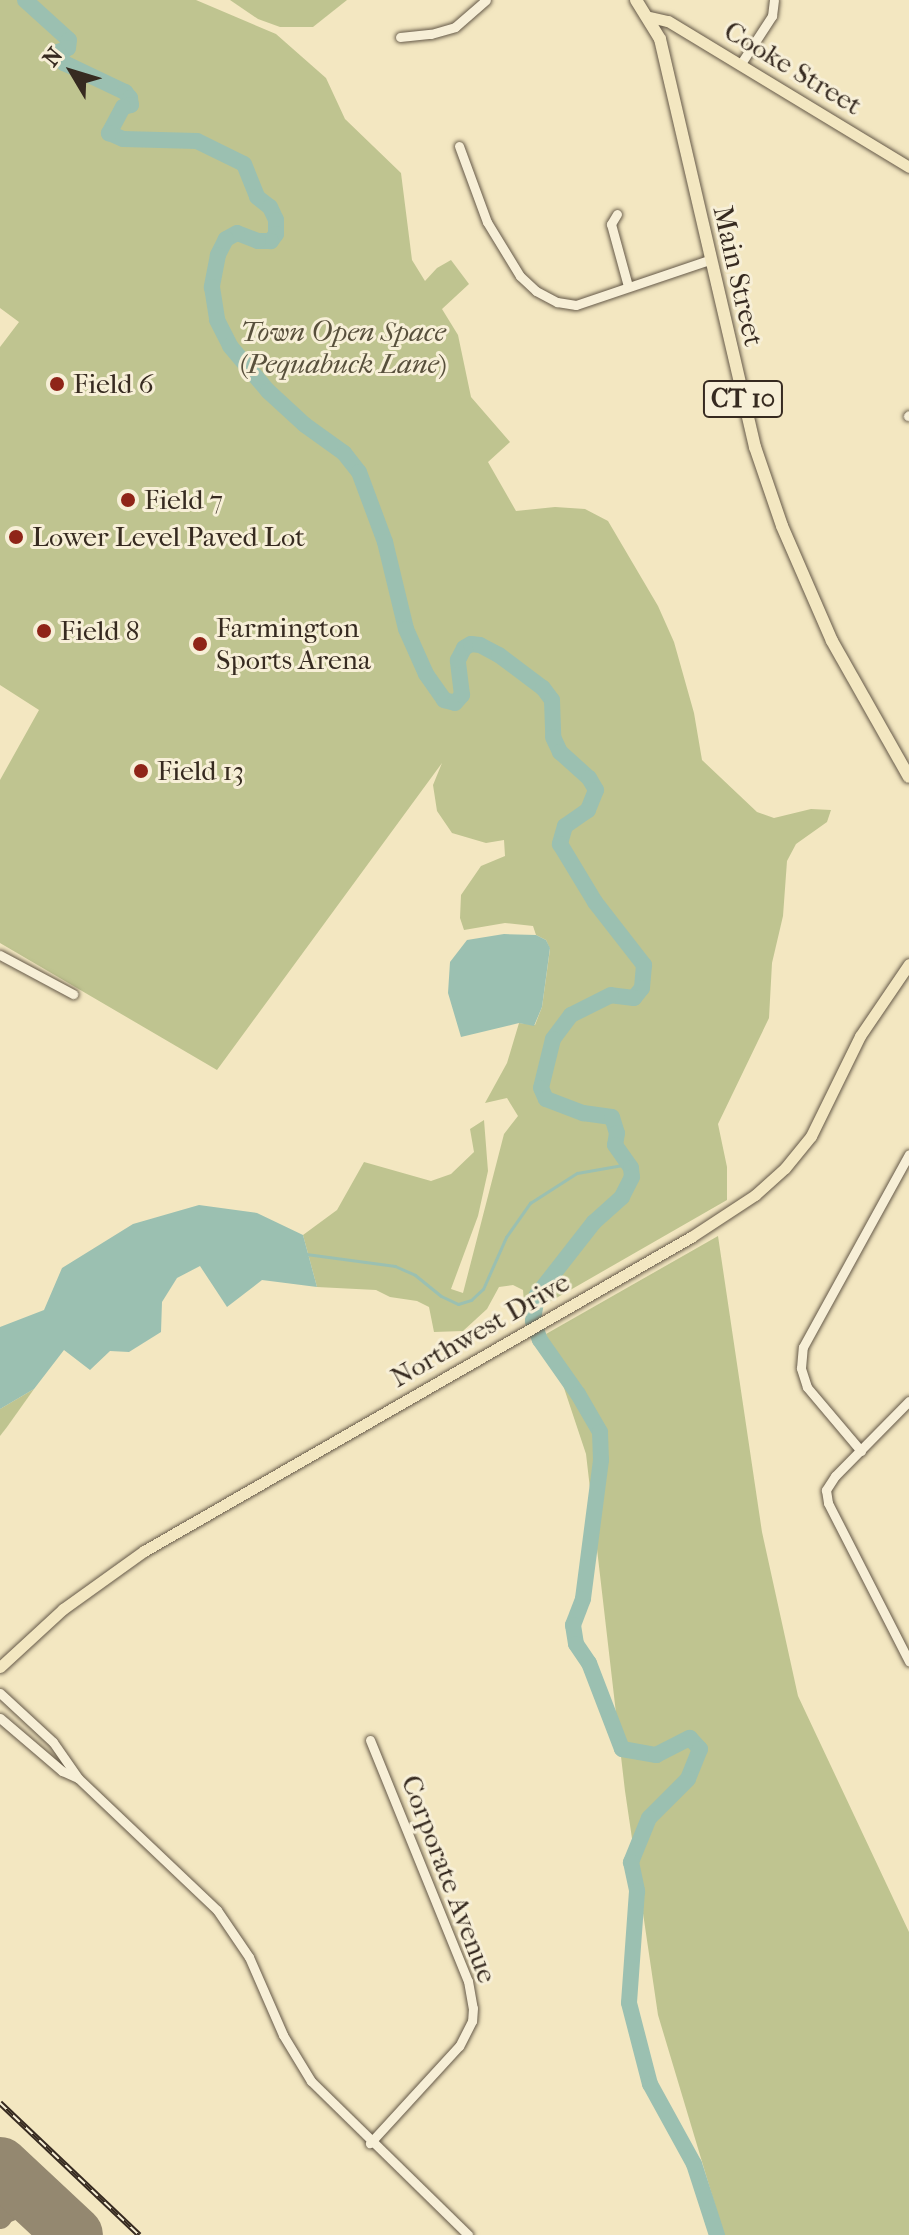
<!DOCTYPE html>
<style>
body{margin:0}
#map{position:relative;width:909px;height:2235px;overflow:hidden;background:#f3e7c1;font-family:"IM FELL French Canon",serif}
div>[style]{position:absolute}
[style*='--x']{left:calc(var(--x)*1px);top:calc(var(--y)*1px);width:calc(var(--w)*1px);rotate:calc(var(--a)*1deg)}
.green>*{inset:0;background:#bfc490}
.water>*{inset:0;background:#9bc0b1}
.stream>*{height:3px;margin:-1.5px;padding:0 1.5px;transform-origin:1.5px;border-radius:1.5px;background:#9bc0b1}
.river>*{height:16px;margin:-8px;padding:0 8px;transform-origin:8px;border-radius:8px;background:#9bc0b1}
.taxiway>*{height:24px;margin:-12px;padding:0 12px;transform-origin:12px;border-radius:12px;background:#948870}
.runway>*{height:58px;margin:-29px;padding:0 29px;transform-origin:29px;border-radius:29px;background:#948870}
.roads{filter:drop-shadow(0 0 2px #655948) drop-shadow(0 0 2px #655948)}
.minor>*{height:9px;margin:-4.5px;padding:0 4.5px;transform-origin:4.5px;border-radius:4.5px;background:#f7efd7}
.major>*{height:11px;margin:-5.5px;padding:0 5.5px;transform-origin:5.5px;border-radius:5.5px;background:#f3e7c1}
.highway>*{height:12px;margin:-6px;padding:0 6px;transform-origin:6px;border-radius:6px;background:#f3e7c1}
.rail>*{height:6px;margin-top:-3px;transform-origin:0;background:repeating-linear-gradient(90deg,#f7efd7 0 9px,#362a20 0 18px);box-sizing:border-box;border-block:2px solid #362a20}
.dots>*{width:22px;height:22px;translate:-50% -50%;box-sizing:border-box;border:4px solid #f7efd7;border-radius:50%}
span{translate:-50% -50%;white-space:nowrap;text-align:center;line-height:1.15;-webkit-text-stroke:6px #f7efd7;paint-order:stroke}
.shield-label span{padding:2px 6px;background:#f7efd7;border:2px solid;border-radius:6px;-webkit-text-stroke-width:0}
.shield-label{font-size:26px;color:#362a20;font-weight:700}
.street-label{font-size:28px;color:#362a20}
.park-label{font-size:28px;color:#58503c;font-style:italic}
.poi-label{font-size:28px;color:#362a20}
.left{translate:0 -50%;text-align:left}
.north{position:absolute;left:32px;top:32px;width:80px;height:80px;-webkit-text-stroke:6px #f7efd7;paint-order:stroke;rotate:308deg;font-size:22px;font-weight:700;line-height:32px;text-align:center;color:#362a20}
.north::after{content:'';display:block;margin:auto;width:28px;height:36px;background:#362a20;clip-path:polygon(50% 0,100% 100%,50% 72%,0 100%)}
</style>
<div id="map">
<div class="green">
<i style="clip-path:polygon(0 0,196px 0,276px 34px,326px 78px,345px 119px,401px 173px,412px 260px,425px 281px,437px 268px,451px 260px,469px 284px,442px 309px,458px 335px,471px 397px,510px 442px,488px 462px,516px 511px,555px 507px,585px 509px,608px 521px,658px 606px,674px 642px,694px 713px,702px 760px,757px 812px,774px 818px,811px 809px,831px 810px,827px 822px,796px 844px,787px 861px,783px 916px,772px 963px,769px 1018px,718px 1124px,727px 1167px,727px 1200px,525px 1316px,523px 1290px,513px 1285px,499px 1287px,487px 1309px,463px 1331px,434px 1332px,429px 1307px,417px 1301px,390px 1297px,376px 1290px,317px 1287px,303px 1235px,337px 1210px,364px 1162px,431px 1181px,451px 1174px,474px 1152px,470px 1129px,484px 1120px,488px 1171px,478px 1216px,451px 1289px,463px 1293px,504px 1134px,518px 1116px,507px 1098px,485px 1103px,507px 1063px,519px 1023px,535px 1025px,542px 1007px,550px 949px,546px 940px,536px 935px,533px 926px,505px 923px,464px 930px,460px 918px,461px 895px,481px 866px,505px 856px,504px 840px,486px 843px,452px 833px,437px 811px,433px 785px,442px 763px,217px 1070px,0 943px,0 780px,39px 710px,0 685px,0 347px,19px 322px,0 308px)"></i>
<i style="clip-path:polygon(230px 0,347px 0,313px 27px,280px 27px,258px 19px)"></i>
<i style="clip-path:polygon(718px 1236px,762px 1532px,798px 1696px,909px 1932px,909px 2235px,724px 2235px,658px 2015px,625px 1791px,586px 1454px,546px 1334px)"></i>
<i style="clip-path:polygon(34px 1389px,7px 1427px,0 1436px,0 1409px)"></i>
</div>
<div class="water">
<i style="clip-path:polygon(504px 934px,536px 935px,546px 940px,550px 948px,542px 1007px,534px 1026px,519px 1023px,461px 1037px,448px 993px,450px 962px,467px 940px)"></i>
<i style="clip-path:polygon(199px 1205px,257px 1213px,303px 1235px,317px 1287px,262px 1280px,227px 1307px,200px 1266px,177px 1278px,162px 1302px,161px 1332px,129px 1352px,110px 1351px,90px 1370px,64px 1350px,34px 1389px,0 1409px,0 1327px,44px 1310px,62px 1268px,133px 1224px)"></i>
</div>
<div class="stream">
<i style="--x:306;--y:1254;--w:90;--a:7.7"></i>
<i style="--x:395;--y:1266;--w:22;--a:24"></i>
<i style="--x:415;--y:1275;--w:33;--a:39"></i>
<i style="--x:441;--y:1296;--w:19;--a:25"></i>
<i style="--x:458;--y:1304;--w:14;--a:-17"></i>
<i style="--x:471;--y:1300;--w:16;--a:-43"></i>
<i style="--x:483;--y:1289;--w:57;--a:-66.1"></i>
<i style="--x:506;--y:1237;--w:42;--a:-54.8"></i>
<i style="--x:530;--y:1203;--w:56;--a:-32.6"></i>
<i style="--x:577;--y:1173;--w:52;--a:-10"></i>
</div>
<div class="river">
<i style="--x:25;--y:0;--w:59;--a:42.3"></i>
<i style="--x:69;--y:40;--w:8;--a:97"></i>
<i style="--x:68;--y:48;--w:11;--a:158"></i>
<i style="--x:58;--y:52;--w:13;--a:61"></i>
<i style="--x:64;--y:63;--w:68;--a:25.4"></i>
<i style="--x:125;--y:92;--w:8;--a:50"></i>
<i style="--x:130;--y:98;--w:7;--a:82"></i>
<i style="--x:131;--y:105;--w:8;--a:166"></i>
<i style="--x:123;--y:107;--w:30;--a:118"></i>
<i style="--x:109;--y:133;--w:15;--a:23"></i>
<i style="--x:123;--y:139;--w:74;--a:1.5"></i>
<i style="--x:197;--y:141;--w:52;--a:26.1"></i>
<i style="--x:244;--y:164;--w:35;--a:68"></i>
<i style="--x:257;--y:197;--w:16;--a:38"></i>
<i style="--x:270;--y:207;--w:14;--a:65"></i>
<i style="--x:276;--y:220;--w:14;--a:90"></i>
<i style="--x:276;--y:234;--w:9;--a:126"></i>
<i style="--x:271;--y:241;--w:13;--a:180"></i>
<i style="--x:258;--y:241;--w:22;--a:-159"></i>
<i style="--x:237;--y:233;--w:13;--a:151"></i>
<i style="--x:226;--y:239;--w:18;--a:117"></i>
<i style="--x:218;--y:255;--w:33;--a:101"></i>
<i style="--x:212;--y:287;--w:33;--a:81"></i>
<i style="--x:217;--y:320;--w:29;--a:63"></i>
<i style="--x:230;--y:346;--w:59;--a:49.8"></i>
<i style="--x:268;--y:391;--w:50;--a:42.6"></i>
<i style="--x:305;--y:425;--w:48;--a:35.7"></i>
<i style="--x:344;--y:453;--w:24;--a:52"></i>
<i style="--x:359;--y:472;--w:75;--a:69.6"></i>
<i style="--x:385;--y:542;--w:89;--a:76.4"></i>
<i style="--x:406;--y:629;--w:49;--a:66"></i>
<i style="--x:426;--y:674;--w:32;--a:55"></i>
<i style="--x:444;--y:700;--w:11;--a:15"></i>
<i style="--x:455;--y:703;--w:11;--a:-49"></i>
<i style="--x:462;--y:695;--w:35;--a:-97"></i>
<i style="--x:458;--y:660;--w:13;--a:-63"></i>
<i style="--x:464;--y:648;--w:8;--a:-30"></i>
<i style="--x:471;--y:644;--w:9;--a:6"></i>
<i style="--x:480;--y:645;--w:21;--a:28"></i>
<i style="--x:499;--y:655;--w:55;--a:36.9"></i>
<i style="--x:543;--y:688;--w:15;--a:53"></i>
<i style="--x:552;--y:700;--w:37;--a:88"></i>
<i style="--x:553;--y:737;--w:17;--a:65"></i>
<i style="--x:560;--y:752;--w:39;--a:42"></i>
<i style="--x:589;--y:778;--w:14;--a:60"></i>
<i style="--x:596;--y:790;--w:22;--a:112"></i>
<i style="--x:588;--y:810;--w:28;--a:145"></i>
<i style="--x:565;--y:826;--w:19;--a:106"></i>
<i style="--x:560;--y:844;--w:68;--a:58.9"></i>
<i style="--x:595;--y:902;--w:80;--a:52.1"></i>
<i style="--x:644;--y:965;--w:23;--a:95"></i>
<i style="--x:642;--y:988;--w:13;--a:129"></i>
<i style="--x:634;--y:998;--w:23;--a:-173"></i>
<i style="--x:611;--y:995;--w:45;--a:153.4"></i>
<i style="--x:571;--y:1015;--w:30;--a:127"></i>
<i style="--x:553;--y:1039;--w:50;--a:103.8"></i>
<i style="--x:541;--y:1088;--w:12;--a:66"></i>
<i style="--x:546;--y:1099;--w:40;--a:21"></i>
<i style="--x:583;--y:1113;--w:29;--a:8"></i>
<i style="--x:612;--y:1117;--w:17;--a:73"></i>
<i style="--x:617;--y:1133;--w:12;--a:99"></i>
<i style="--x:615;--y:1145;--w:28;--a:55"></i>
<i style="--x:631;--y:1168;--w:9;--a:84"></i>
<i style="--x:632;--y:1177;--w:22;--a:117"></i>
<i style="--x:622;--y:1197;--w:38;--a:138"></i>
<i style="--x:594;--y:1222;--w:93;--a:128"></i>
<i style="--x:537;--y:1295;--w:26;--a:99"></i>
<i style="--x:533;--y:1321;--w:20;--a:70"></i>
<i style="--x:540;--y:1340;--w:66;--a:54.9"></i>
<i style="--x:578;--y:1394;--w:44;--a:59.9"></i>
<i style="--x:600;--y:1432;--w:28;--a:88"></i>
<i style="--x:601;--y:1460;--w:140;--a:97.4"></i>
<i style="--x:583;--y:1599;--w:28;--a:111"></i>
<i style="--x:573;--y:1625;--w:19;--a:81"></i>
<i style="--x:576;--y:1644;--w:23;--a:56"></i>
<i style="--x:589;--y:1663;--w:92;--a:69"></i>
<i style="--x:622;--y:1749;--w:35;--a:10"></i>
<i style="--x:656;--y:1755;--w:38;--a:-27"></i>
<i style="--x:690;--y:1738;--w:15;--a:48"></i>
<i style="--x:700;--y:1749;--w:32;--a:112"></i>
<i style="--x:688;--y:1779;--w:55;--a:135"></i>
<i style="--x:649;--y:1818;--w:48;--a:112.2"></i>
<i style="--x:631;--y:1862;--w:30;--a:78"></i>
<i style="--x:637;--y:1891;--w:112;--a:94.1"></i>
<i style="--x:629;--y:2003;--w:84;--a:75.5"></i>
<i style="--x:650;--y:2084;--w:91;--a:61.2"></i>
<i style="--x:694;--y:2164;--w:75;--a:72.1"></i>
</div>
<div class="taxiway">
<i style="--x:8;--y:2210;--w:16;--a:-22"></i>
<i style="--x:23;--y:2204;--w:21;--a:8"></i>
<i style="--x:0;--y:2217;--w:23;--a:-56"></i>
<i style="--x:13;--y:2198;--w:13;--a:-90"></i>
<i style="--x:13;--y:2185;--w:16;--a:-120"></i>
</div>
<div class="runway">
<i style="--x:0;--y:2166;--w:101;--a:43"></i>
</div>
<div class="roads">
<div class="minor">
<i style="--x:400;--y:37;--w:31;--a:-6"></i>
<i style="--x:431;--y:34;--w:25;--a:-16"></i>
<i style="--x:455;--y:27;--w:41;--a:-41.1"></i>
<i style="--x:740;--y:65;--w:59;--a:-56.9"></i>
<i style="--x:772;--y:16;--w:16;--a:-83"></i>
<i style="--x:459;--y:146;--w:81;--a:69.8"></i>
<i style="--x:487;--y:222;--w:63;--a:58.6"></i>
<i style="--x:520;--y:276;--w:22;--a:43"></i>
<i style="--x:536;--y:291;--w:24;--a:28"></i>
<i style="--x:557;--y:302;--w:19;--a:9"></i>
<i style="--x:576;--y:305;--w:140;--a:-18.7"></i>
<i style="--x:617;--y:214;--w:12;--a:121"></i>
<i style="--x:611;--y:224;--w:64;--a:74.7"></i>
<i style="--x:908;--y:416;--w:1;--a:-45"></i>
<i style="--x:0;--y:955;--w:83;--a:28.1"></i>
<i style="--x:909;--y:1401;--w:105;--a:134.6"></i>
<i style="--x:835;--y:1476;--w:17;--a:123"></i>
<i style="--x:826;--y:1490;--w:13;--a:81"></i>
<i style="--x:828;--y:1503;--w:178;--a:62.9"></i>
<i style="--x:861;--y:1451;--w:84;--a:-130.2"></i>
<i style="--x:807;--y:1387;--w:20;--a:-108"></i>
<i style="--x:801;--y:1368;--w:21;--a:-85"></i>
<i style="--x:803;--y:1347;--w:220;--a:-61.2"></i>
<i style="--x:0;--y:1693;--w:72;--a:42.8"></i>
<i style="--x:53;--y:1742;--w:44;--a:55.2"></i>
<i style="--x:78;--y:1778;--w:192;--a:43.5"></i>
<i style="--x:217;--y:1910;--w:57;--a:55.8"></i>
<i style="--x:249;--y:1957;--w:85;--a:66.4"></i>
<i style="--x:283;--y:2035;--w:54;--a:58.7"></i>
<i style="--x:311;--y:2081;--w:220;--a:44.4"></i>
<i style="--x:0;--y:1718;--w:82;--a:40.5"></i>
<i style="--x:62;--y:1771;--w:17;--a:24"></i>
<i style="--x:370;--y:1740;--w:260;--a:67.9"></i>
<i style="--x:468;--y:1981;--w:27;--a:80"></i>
<i style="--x:473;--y:2008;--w:13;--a:94"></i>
<i style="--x:472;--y:2021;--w:28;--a:117"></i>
<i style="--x:459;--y:2046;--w:132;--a:132.5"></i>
</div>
<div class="major">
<i style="--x:650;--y:17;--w:18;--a:13"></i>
<i style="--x:668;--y:21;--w:282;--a:31.2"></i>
<i style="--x:0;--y:1667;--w:86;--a:-42.6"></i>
<i style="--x:63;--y:1609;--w:100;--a:-35.6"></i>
<i style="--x:144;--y:1551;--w:631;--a:-29.86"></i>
<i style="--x:691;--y:1237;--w:77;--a:-33.3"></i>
<i style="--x:755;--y:1195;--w:40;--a:-42"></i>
<i style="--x:785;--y:1168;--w:41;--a:-50.9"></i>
<i style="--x:811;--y:1136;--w:111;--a:-63.9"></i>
<i style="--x:860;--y:1036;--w:87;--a:-55.8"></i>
</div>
<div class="highway">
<i style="--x:636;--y:0;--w:46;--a:58.4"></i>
<i style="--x:660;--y:39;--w:419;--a:76.9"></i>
<i style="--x:755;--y:447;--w:83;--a:71.1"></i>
<i style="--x:782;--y:526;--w:125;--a:66.5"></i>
<i style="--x:832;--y:641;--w:156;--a:60.5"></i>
</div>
</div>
<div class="rail">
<i style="--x:0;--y:2103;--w:192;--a:43.5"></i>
</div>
<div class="dots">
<i style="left:57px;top:384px;background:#8f2418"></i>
<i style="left:128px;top:500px;background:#8f2418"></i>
<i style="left:16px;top:537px;background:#8f2418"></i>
<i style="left:44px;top:631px;background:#8f2418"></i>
<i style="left:200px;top:644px;background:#8f2418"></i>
<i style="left:141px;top:771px;background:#8f2418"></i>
</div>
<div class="shield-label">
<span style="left:743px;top:399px">CT 10</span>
</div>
<div class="street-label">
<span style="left:793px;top:68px;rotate:31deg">Cooke Street</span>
<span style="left:738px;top:276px;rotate:77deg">Main Street</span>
<span style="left:480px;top:1330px;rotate:-30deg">Northwest Drive</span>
<span style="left:449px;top:1879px;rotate:69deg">Corporate Avenue</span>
</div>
<div class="park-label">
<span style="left:343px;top:348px">Town Open Space<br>(Pequabuck Lane)</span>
</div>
<div class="poi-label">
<span class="left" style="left:73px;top:384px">Field 6</span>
<span class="left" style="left:144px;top:500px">Field 7</span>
<span class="left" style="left:32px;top:537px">Lower Level Paved Lot</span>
<span class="left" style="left:216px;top:644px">Farmington<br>Sports Arena</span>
<span class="left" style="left:60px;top:631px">Field 8</span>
<span class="left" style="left:157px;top:771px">Field 13</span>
</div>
<div class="north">N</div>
</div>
